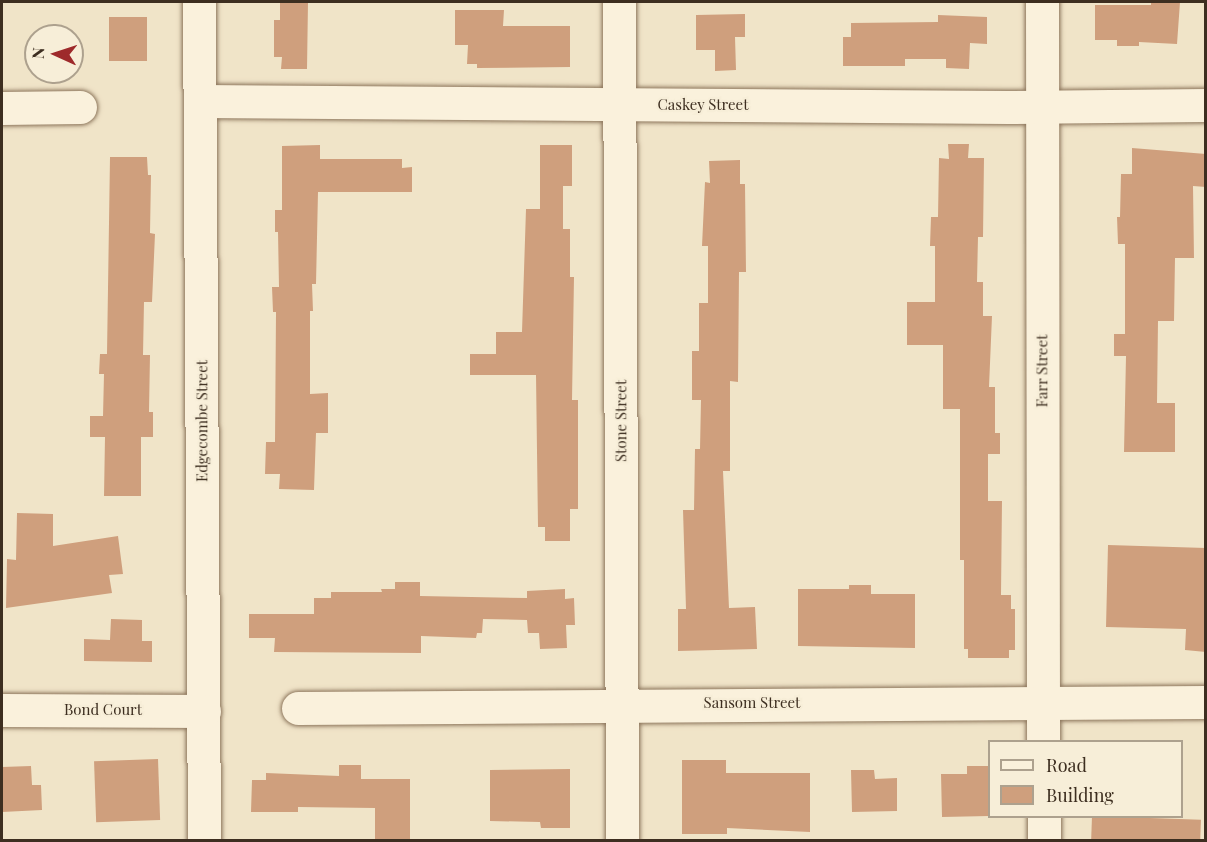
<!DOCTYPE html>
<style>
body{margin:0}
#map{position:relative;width:1207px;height:842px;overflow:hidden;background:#f0e4c8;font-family:"Playfair Display",serif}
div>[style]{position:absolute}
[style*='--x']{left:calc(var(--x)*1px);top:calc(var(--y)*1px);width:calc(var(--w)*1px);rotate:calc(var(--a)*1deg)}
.building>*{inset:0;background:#cf9f7d;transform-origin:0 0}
.roads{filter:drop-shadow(0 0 2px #8d765c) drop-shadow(0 0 2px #8d765c)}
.minor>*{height:33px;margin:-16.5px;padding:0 16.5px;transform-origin:16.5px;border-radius:16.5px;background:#faf1dc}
span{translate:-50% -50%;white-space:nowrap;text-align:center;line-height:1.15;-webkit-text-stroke:4.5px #f7eed8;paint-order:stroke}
.street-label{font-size:15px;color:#3d2e20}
.frame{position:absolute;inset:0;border:3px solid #3d2e20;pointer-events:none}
.legend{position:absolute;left:988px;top:740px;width:195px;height:78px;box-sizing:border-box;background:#f7eed8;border:2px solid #ada18e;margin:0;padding:8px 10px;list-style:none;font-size:18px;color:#3d2e20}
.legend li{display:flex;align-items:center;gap:12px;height:30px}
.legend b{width:30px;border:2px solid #ada18e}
.north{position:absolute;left:24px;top:24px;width:60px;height:60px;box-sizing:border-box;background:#f7eed8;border:2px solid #ada18e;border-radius:50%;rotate:273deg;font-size:16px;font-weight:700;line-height:24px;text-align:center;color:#3d2e20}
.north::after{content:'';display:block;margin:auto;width:21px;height:27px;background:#9e2a2b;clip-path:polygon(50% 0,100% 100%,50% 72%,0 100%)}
</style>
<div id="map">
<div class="building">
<i style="clip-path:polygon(280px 2px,308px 2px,307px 69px,281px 69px,282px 57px,274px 57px,274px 20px,280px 20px)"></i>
<i style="clip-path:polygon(1151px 2px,1180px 2px,1177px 44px,1139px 42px,1139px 46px,1117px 46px,1117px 40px,1095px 40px,1095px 5px,1151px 5px)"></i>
<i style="clip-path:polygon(455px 10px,504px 10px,503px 26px,570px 26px,570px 67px,477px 68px,477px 64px,467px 64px,468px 45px,455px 45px)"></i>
<i style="clip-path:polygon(745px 14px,745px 37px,735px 37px,736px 70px,715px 71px,715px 50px,696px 50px,696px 15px)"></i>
<i style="clip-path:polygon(938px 15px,987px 17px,987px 44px,970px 43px,969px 69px,946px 68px,946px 59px,905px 59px,905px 66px,843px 66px,843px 37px,851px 37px,851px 23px,938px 22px)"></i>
<i style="left:109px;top:17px;width:38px;height:44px"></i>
<i style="clip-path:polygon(948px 144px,969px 144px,968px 158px,984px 158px,983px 237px,978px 237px,977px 282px,983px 282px,983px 316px,992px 316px,989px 387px,995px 387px,995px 433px,1000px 433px,1000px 454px,988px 454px,988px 501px,1002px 501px,1001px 595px,1011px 595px,1011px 609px,1015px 609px,1015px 650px,1009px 650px,1009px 658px,968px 658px,968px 649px,964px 649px,964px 560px,960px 560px,960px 409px,943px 409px,943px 345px,907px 345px,907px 302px,935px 302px,935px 246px,930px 246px,931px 217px,938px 217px,939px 158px,949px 159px)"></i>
<i style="clip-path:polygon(320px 145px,320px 159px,402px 159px,402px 168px,412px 167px,412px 192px,318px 192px,316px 284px,312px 284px,313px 311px,310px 311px,310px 394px,328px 393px,328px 433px,316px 433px,314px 490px,279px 489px,280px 474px,265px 474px,266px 442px,275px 442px,276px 312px,273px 312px,272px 287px,279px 287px,278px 232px,275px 232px,275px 210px,282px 210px,282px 146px)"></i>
<i style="clip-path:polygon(540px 145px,572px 145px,572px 186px,563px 186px,563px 229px,570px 229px,570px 277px,574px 277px,572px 400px,578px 400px,578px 509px,570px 509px,570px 541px,545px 541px,545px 527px,538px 527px,536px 375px,470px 375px,470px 354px,496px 354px,496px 332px,522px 332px,526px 209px,540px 209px)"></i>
<i style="clip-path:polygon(1132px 148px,1206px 154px,1206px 187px,1193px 186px,1194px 258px,1175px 258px,1174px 321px,1158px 321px,1157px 403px,1175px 403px,1175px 452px,1124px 452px,1126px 356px,1114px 356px,1114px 334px,1125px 334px,1125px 244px,1118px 244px,1117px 217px,1120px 217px,1121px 174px,1132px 174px)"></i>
<i style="clip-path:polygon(110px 157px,147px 157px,148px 175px,151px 175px,150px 233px,155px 234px,152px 302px,144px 302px,143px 355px,150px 355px,149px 412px,153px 412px,153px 437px,141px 437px,141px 496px,104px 496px,105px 437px,90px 437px,90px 416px,103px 416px,104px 374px,99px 374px,100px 354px,107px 354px)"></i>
<i style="clip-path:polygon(740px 160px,740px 184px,745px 184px,746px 272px,739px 272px,738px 382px,730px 381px,730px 471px,723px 471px,729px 608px,755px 607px,757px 649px,678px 651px,678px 609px,686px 609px,683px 510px,694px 510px,695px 449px,700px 449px,701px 400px,692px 400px,692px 351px,699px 351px,699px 303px,708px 303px,708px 246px,702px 246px,705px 182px,710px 183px,709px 161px)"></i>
<i style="clip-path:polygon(17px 513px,53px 514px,53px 546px,118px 536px,123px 574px,109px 575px,112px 593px,6px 608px,7px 559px,16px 560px)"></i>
<i style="clip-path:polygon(1108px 545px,1206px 548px,1206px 652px,1185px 650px,1186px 629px,1106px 627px)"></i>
<i style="clip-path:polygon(395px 582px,420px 582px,420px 596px,527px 598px,527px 591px,565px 589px,565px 599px,574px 598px,575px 625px,566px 625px,567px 648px,540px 649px,539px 633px,528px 633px,527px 620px,483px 619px,482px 633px,477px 633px,476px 638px,421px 636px,421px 653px,274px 652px,275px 638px,249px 638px,249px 614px,314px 614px,314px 598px,331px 598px,331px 592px,382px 592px,381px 589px,395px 589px)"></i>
<i style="clip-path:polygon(849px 585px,871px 585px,871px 594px,915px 594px,915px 648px,798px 646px,798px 589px,849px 589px)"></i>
<i style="clip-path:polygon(111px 619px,142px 620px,142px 641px,152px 641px,152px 662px,84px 661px,84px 639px,110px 640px)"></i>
<i style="left:158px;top:759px;width:61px;height:64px;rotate:88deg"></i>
<i style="clip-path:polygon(682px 760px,726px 760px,726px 773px,810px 773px,810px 832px,727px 828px,727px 834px,682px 834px)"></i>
<i style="clip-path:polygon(339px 765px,361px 765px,361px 779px,410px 779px,410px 840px,375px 840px,375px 808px,298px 807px,298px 812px,251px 812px,252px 780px,266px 780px,266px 773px,339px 776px)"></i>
<i style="clip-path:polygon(31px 766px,32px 785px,41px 785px,42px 810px,2px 812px,2px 767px)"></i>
<i style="clip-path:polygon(967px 766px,989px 766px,989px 816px,942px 817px,941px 774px,967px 774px)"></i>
<i style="clip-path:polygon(570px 769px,570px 828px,541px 828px,540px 822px,490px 821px,490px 770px)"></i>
<i style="clip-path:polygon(851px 770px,874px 770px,875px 779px,897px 778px,897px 811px,852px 812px)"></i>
<i style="left:1092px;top:816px;width:109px;height:24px;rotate:2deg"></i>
</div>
<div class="roads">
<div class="minor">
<i style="--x:199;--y:2;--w:838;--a:89.66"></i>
<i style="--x:619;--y:2;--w:838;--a:89.79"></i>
<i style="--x:1042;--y:2;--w:740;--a:89.92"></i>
<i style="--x:200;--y:101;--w:814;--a:0.42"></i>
<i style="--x:1014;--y:107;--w:192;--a:-0.6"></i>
<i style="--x:2;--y:108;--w:78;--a:-0.7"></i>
<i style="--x:298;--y:708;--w:908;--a:-0.38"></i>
<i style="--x:2;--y:710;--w:202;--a:0.3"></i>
<i style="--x:1044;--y:816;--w:24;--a:90"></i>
</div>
</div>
<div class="street-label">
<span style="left:703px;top:105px">Caskey Street</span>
<span style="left:1042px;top:371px;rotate:-90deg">Farr Street</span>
<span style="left:202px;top:421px;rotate:-90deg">Edgecombe Street</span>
<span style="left:621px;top:421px;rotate:-90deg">Stone Street</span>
<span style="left:752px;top:703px">Sansom Street</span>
<span style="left:103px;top:710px">Bond Court</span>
</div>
<div class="frame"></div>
<ul class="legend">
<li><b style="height:8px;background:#faf1dc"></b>Road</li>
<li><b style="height:16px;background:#cf9f7d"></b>Building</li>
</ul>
<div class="north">N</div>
</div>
